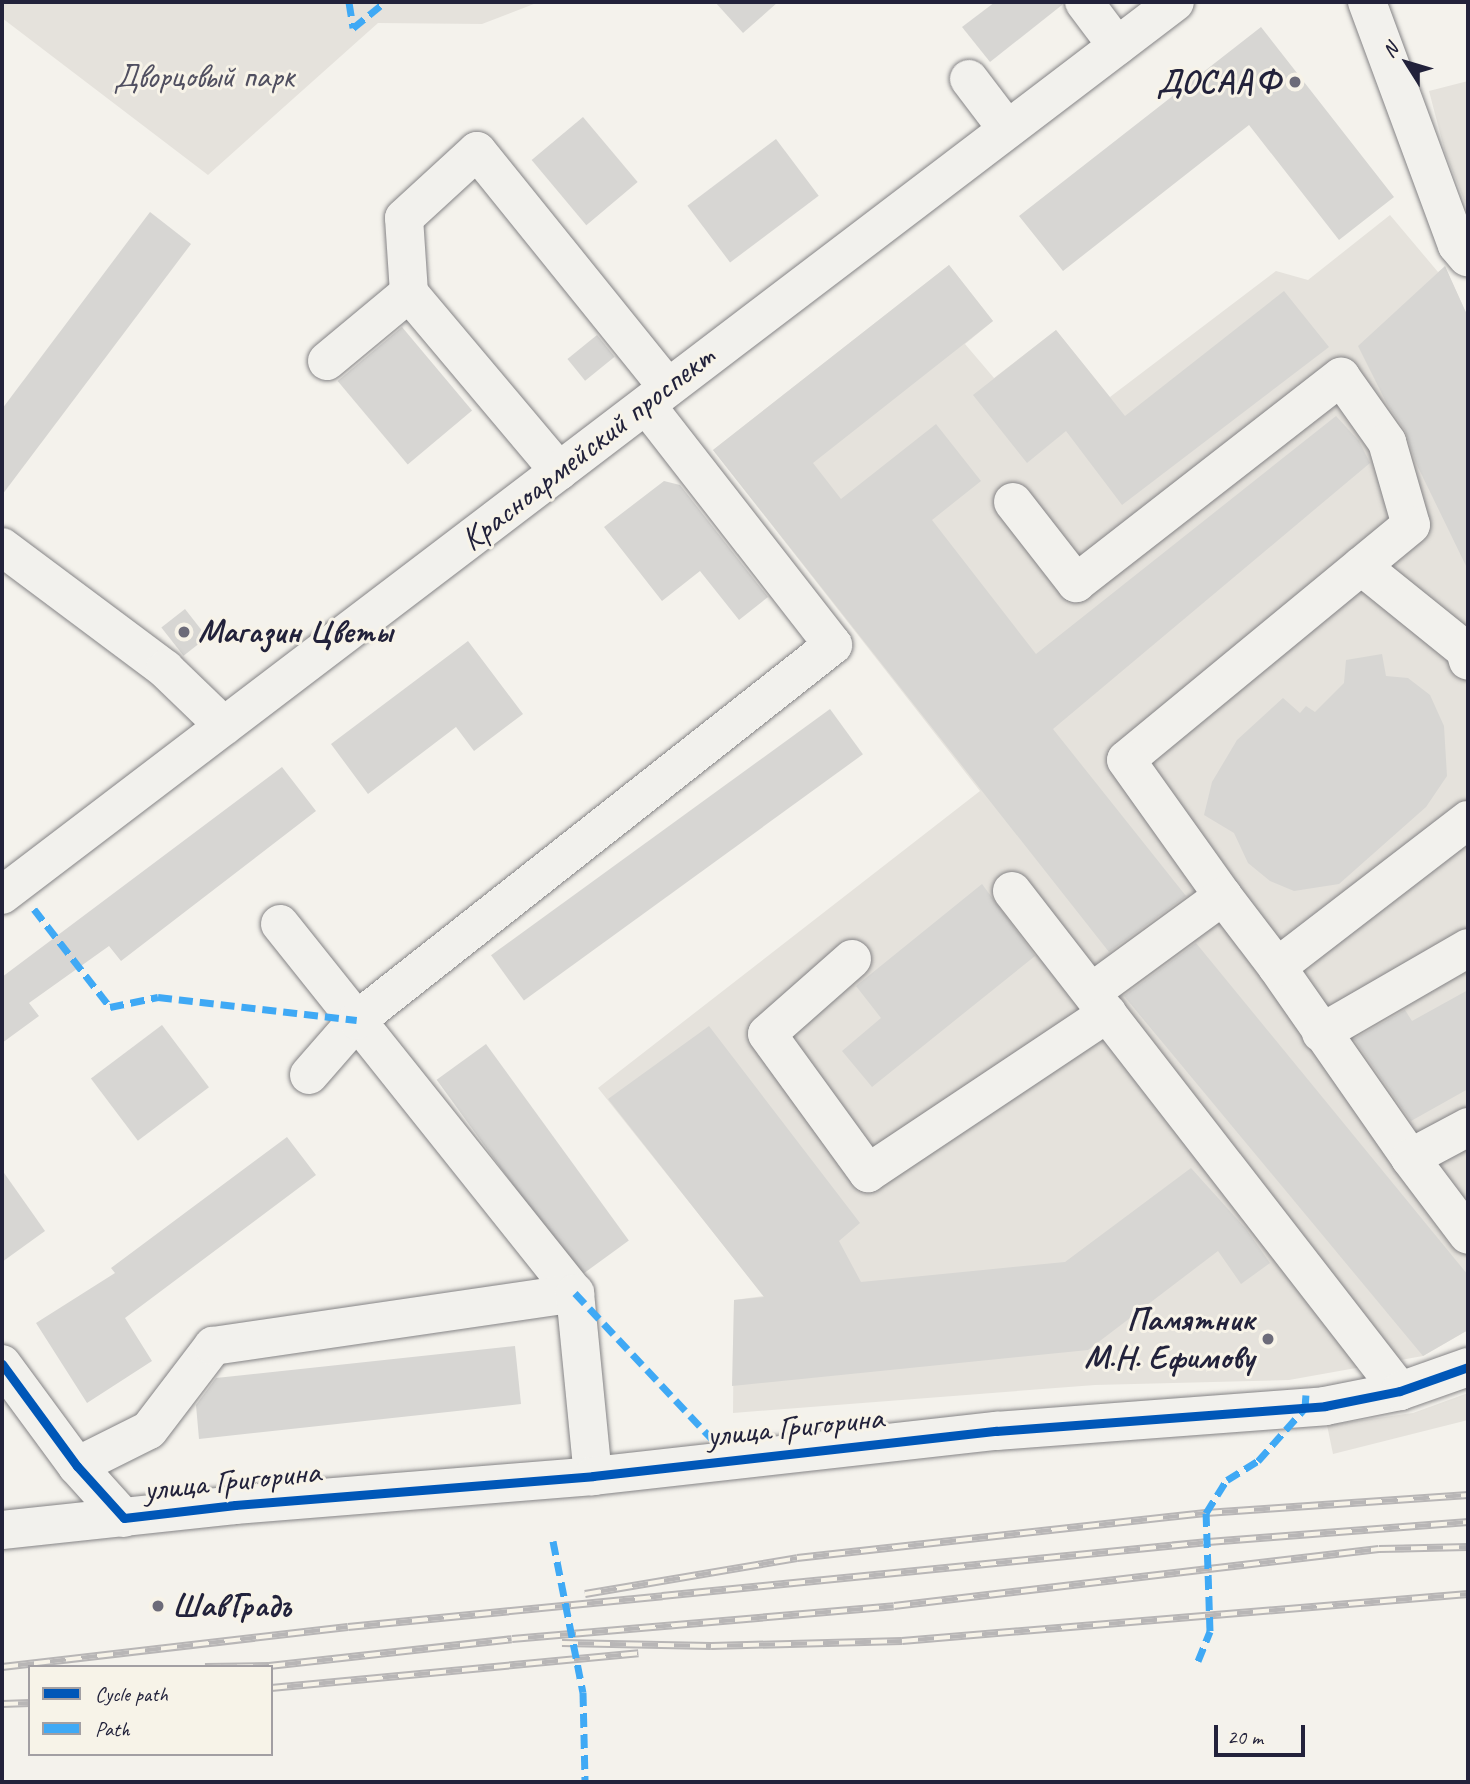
<!DOCTYPE html>
<meta charset="utf-8">
<style>
body{margin:0}
#map{position:relative;width:1470px;height:1784px;overflow:hidden;background:#f4f2ec;font-family:Caveat,sans-serif}
div>[style]{position:absolute}
[style*='--x']{left:calc(var(--x)*1px);top:calc(var(--y)*1px);width:calc(var(--w)*1px);rotate:calc(var(--a)*1deg)}
.built>*{inset:0;background:#e5e2dc}
.building>*{inset:0;background:#d7d6d3;transform-origin:0 0}
.roads{filter:drop-shadow(0 0 2px #858486) drop-shadow(0 0 2px #858486)}
.minor>*{height:38px;margin:-19px;padding:0 19px;transform-origin:19px;border-radius:19px;background:#f2f1ed}
.major>*{height:38px;margin:-19px;padding:0 19px;transform-origin:19px;border-radius:19px;background:#f2f1ed}
.rail>*{height:8px;margin-top:-4px;transform-origin:0;background:repeating-linear-gradient(90deg,#f7f3e8 0 16px,#b8b6b6 0 32px);box-sizing:border-box;border-block:2px solid #b8b6b6}
.quiet>*{height:7px;margin-top:-3.5px;transform-origin:0;background:repeating-linear-gradient(90deg,#3fa9f5 0 14px,transparent 0 21px)}
.cycleway>*{height:9px;margin:-4.5px;padding:0 4.5px;transform-origin:4.5px;border-radius:4.5px;background:#0057b8}
.dots>*{width:19px;height:19px;translate:-50% -50%;box-sizing:border-box;border:4px solid #f7f3e8;border-radius:50%}
span{translate:-50% -50%;white-space:nowrap;text-align:center;line-height:1.15;-webkit-text-stroke:6px #f7f3e8;paint-order:stroke}
.park-label{font-size:33px;color:#504f60}
.poi-label{font-size:33px;color:#22223b;font-weight:700}
.right{translate:-100% -50%;text-align:right}
.left{translate:0 -50%;text-align:left}
.street-label{font-size:33px;color:#22223b}
.frame{position:absolute;inset:0;border:4px solid #22223b;pointer-events:none}
.legend{position:absolute;left:28px;top:1665px;width:245px;height:91px;box-sizing:border-box;background:#f7f3e8;border:2px solid #a29fa3;margin:0;padding:9px 12px;list-style:none;font-size:21px;color:#22223b}
.legend li{display:flex;align-items:center;gap:14px;height:35px}
.legend b{width:35px;border:2px solid #a29fa3}
.north{position:absolute;left:1372px;top:28px;width:70px;height:70px;-webkit-text-stroke:5px #f7f3e8;paint-order:stroke;rotate:307deg;font-size:19px;font-weight:700;line-height:28px;text-align:center;color:#22223b}
.north::after{content:'';display:block;margin:auto;width:24px;height:32px;background:#22223b;clip-path:polygon(50% 0,100% 100%,50% 72%,0 100%)}
.scale{position:absolute;left:1214px;top:1725px;width:91px;height:32px;box-sizing:border-box;border:4px solid #22223b;border-top:0;padding-left:9px;font-size:21px;line-height:24px;white-space:nowrap;color:#22223b;-webkit-text-stroke:5px #f7f3e8;paint-order:stroke}
</style>
<div id="map">
<div class="built">
<i style="clip-path:polygon(2px 2px,539px 2px,482px 24px,378px 23px,208px 175px,2px 18px)"></i>
<i style="clip-path:polygon(1468px 81px,1468px 210px,1445px 152px,1429px 91px)"></i>
<i style="clip-path:polygon(1390px 215px,1438px 272px,1445px 267px,1468px 317px,1468px 1330px,1423px 1356px,1289px 1380px,1095px 1385px,733px 1413px,734px 1300px,764px 1296px,598px 1088px,980px 791px,713px 450px,949px 265px,993px 321px,965px 344px,994px 378px,1056px 330px,1110px 397px,1276px 271px,1308px 280px)"></i>
<i style="clip-path:polygon(1468px 1393px,1468px 1420px,1333px 1454px,1327px 1425px,1413px 1413px)"></i>
</div>
<div class="building">
<i style="clip-path:polygon(715px 2px,778px 2px,743px 33px)"></i>
<i style="clip-path:polygon(995px 2px,1063px 2px,1062px 5px,990px 62px,962px 27px)"></i>
<i style="clip-path:polygon(1261px 27px,1394px 197px,1339px 240px,1249px 125px,1063px 271px,1019px 216px)"></i>
<i style="left:583px;top:117px;width:85px;height:67px;rotate:50deg"></i>
<i style="left:776px;top:139px;width:71px;height:111px;rotate:53deg"></i>
<i style="clip-path:polygon(150px 212px,191px 244px,2px 495px,2px 409px)"></i>
<i style="clip-path:polygon(949px 265px,993px 321px,813px 463px,841px 499px,936px 424px,981px 481px,932px 520px,1036px 654px,1336px 416px,1359px 441px,1370px 463px,1053px 729px,1186px 896px,1109px 952px,713px 450px)"></i>
<i style="clip-path:polygon(1445px 266px,1468px 317px,1468px 570px,1416px 463px,1405px 430px,1387px 404px,1358px 346px)"></i>
<i style="clip-path:polygon(1284px 291px,1329px 347px,1122px 505px,1066px 431px,1027px 463px,973px 395px,1056px 330px,1125px 416px)"></i>
<i style="left:402px;top:327px;width:109px;height:84px;rotate:50deg"></i>
<i style="left:597px;top:335px;width:28px;height:38px;rotate:51deg"></i>
<i style="clip-path:polygon(664px 481px,680px 485px,768px 597px,739px 620px,700px 571px,662px 601px,604px 527px)"></i>
<i style="left:185px;top:609px;width:36px;height:30px;rotate:52deg"></i>
<i style="clip-path:polygon(468px 641px,523px 714px,474px 751px,456px 727px,368px 794px,331px 744px)"></i>
<i style="clip-path:polygon(1382px 654px,1386px 676px,1408px 678px,1430px 695px,1444px 726px,1447px 776px,1426px 807px,1339px 884px,1294px 891px,1270px 881px,1248px 863px,1234px 833px,1204px 815px,1212px 782px,1237px 740px,1283px 698px,1300px 713px,1306px 706px,1315px 712px,1344px 683px,1346px 660px)"></i>
<i style="left:830px;top:709px;width:56px;height:419px;rotate:54deg"></i>
<i style="clip-path:polygon(282px 767px,316px 811px,121px 961px,109px 946px,29px 1003px,39px 1016px,2px 1043px,2px 977px)"></i>
<i style="clip-path:polygon(982px 884px,1035px 956px,872px 1087px,842px 1051px,881px 1018px,856px 986px)"></i>
<i style="clip-path:polygon(1196px 943px,1468px 1275px,1468px 1330px,1423px 1356px,1124px 996px)"></i>
<i style="clip-path:polygon(1468px 990px,1468px 1089px,1411px 1121px,1354px 1039px,1405px 1010px,1412px 1021px)"></i>
<i style="left:162px;top:1025px;width:78px;height:89px;rotate:53deg"></i>
<i style="clip-path:polygon(709px 1026px,860px 1223px,839px 1241px,861px 1282px,1065px 1262px,1191px 1168px,1246px 1229px,1270px 1263px,1241px 1284px,1218px 1251px,1088px 1350px,732px 1386px,734px 1300px,764px 1297px,608px 1099px)"></i>
<i style="left:486px;top:1044px;width:243px;height:61px;rotate:54deg"></i>
<i style="clip-path:polygon(287px 1137px,316px 1175px,125px 1318px,152px 1361px,87px 1403px,36px 1323px,115px 1273px,111px 1268px)"></i>
<i style="clip-path:polygon(2px 1170px,45px 1231px,2px 1262px)"></i>
<i style="clip-path:polygon(515px 1346px,521px 1404px,199px 1439px,196px 1405px,216px 1378px)"></i>
</div>
<div class="roads">
<div class="minor">
<i style="--x:1084;--y:2;--w:55;--a:53.1"></i>
<i style="--x:1367;--y:2;--w:259;--a:69.7"></i>
<i style="--x:1457;--y:245;--w:16;--a:50"></i>
<i style="--x:969;--y:79;--w:63;--a:52.8"></i>
<i style="--x:409;--y:293;--w:75;--a:-93.8"></i>
<i style="--x:404;--y:218;--w:99;--a:-42.5"></i>
<i style="--x:477;--y:151;--w:304;--a:51.1"></i>
<i style="--x:327;--y:361;--w:107;--a:-39.7"></i>
<i style="--x:409;--y:293;--w:233;--a:49.9"></i>
<i style="--x:1013;--y:502;--w:103;--a:52.1"></i>
<i style="--x:1076;--y:583;--w:336;--a:-37.9"></i>
<i style="--x:1341;--y:377;--w:80;--a:54.7"></i>
<i style="--x:1387;--y:442;--w:86;--a:73.9"></i>
<i style="--x:1411;--y:525;--w:369;--a:140.5"></i>
<i style="--x:1126;--y:760;--w:167;--a:54.5"></i>
<i style="--x:1223;--y:896;--w:162;--a:143.8"></i>
<i style="--x:2;--y:547;--w:204;--a:36.8"></i>
<i style="--x:165;--y:669;--w:82;--a:44"></i>
<i style="--x:1361;--y:566;--w:134;--a:38.9"></i>
<i style="--x:1465;--y:650;--w:11;--a:75"></i>
<i style="--x:1012;--y:891;--w:633;--a:52.19"></i>
<i style="--x:1223;--y:896;--w:89;--a:52.7"></i>
<i style="--x:1277;--y:967;--w:233;--a:55.1"></i>
<i style="--x:1410;--y:1158;--w:96;--a:53"></i>
<i style="--x:280;--y:924;--w:472;--a:51.4"></i>
<i style="--x:852;--y:959;--w:113;--a:138.6"></i>
<i style="--x:767;--y:1034;--w:172;--a:54"></i>
<i style="--x:868;--y:1173;--w:288;--a:-33.7"></i>
<i style="--x:1277;--y:967;--w:241;--a:-37.6"></i>
<i style="--x:1321;--y:1033;--w:170;--a:-30"></i>
<i style="--x:309;--y:1075;--w:73;--a:-48.9"></i>
<i style="--x:357;--y:1020;--w:606;--a:-38.23"></i>
<i style="--x:833;--y:645;--w:304;--a:-127.9"></i>
<i style="--x:1410;--y:1158;--w:66;--a:-28.1"></i>
<i style="--x:2;--y:1364;--w:127;--a:53.7"></i>
<i style="--x:77;--y:1466;--w:70;--a:47.9"></i>
<i style="--x:77;--y:1466;--w:80;--a:-26.6"></i>
<i style="--x:149;--y:1430;--w:106;--a:-52.7"></i>
<i style="--x:213;--y:1346;--w:366;--a:-8.3"></i>
<i style="--x:575;--y:1293;--w:184;--a:84.4"></i>
<i style="--x:2;--y:1530;--w:234;--a:-6.1"></i>
<i style="--x:235;--y:1505;--w:359;--a:-4.6"></i>
<i style="--x:593;--y:1476;--w:406;--a:-6.4"></i>
<i style="--x:996;--y:1431;--w:330;--a:-4.3"></i>
<i style="--x:1325;--y:1406;--w:76;--a:-11.3"></i>
<i style="--x:1400;--y:1391;--w:72;--a:-19.4"></i>
</div>
<div class="major">
<i style="--x:2;--y:895;--w:1474;--a:-37.28"></i>
</div>
</div>
<div class="rail">
<i style="--x:585;--y:1594;--w:215;--a:-9.6"></i>
<i style="--x:797;--y:1558;--w:411;--a:-6.3"></i>
<i style="--x:1206;--y:1513;--w:263;--a:-3.9"></i>
<i style="--x:562;--y:1643;--w:149;--a:1.2"></i>
<i style="--x:711;--y:1646;--w:191;--a:-1.5"></i>
<i style="--x:902;--y:1641;--w:568;--a:-4.75"></i>
<i style="--x:2;--y:1667;--w:348;--a:-6.6"></i>
<i style="--x:348;--y:1627;--w:316;--a:-5.6"></i>
<i style="--x:662;--y:1596;--w:549;--a:-5.65"></i>
<i style="--x:1208;--y:1542;--w:261;--a:-4.4"></i>
<i style="--x:205;--y:1667;--w:64;--a:-0.9"></i>
<i style="--x:269;--y:1666;--w:244;--a:-6.3"></i>
<i style="--x:512;--y:1639;--w:383;--a:-4.9"></i>
<i style="--x:894;--y:1606;--w:488;--a:-6.7"></i>
<i style="--x:1379;--y:1549;--w:89;--a:-1.3"></i>
<i style="--x:271;--y:1688;--w:369;--a:-5.4"></i>
<i style="--x:2;--y:1704;--w:28;--a:-2"></i>
</div>
<div class="quiet">
<i style="--x:349;--y:2;--w:26;--a:81"></i>
<i style="--x:353;--y:28;--w:41;--a:-39.1"></i>
<i style="--x:34;--y:909;--w:124;--a:52.2"></i>
<i style="--x:110;--y:1007;--w:49;--a:-11.8"></i>
<i style="--x:158;--y:997;--w:200;--a:6.6"></i>
<i style="--x:575;--y:1293;--w:199;--a:46.8"></i>
<i style="--x:553;--y:1541;--w:154;--a:78.8"></i>
<i style="--x:583;--y:1692;--w:90;--a:88.7"></i>
<i style="--x:1198;--y:1661;--w:32;--a:-68"></i>
<i style="--x:1210;--y:1631;--w:118;--a:-91.9"></i>
<i style="--x:1206;--y:1513;--w:39;--a:-58"></i>
<i style="--x:1227;--y:1480;--w:36;--a:-32"></i>
<i style="--x:1258;--y:1461;--w:71;--a:-48.4"></i>
<i style="--x:1305;--y:1408;--w:13;--a:-86"></i>
</div>
<div class="cycleway">
<i style="--x:2;--y:1364;--w:127;--a:53.7"></i>
<i style="--x:77;--y:1466;--w:70;--a:47.9"></i>
<i style="--x:124;--y:1518;--w:112;--a:-6.7"></i>
<i style="--x:235;--y:1505;--w:359;--a:-4.6"></i>
<i style="--x:593;--y:1476;--w:406;--a:-6.4"></i>
<i style="--x:996;--y:1431;--w:330;--a:-4.3"></i>
<i style="--x:1325;--y:1406;--w:76;--a:-11.3"></i>
<i style="--x:1400;--y:1391;--w:72;--a:-19.4"></i>
</div>
<div class="dots">
<i style="left:1295px;top:82px;background:#6c6b79"></i>
<i style="left:184px;top:632px;background:#6c6b79"></i>
<i style="left:1268px;top:1339px;background:#6c6b79"></i>
<i style="left:158px;top:1606px;background:#6c6b79"></i>
</div>
<div class="park-label">
<span style="left:204px;top:77px">Дворцовый парк</span>
</div>
<div class="poi-label">
<span class="right" style="left:1281px;top:82px">ДОСААФ</span>
<span class="left" style="left:198px;top:632px">Магазин Цветы</span>
<span class="right" style="left:1254px;top:1339px">Памятник<br>М.Н. Ефимову</span>
<span class="left" style="left:172px;top:1606px">ШавГрадъ</span>
</div>
<div class="street-label">
<span style="left:588px;top:448px;rotate:-38deg">Красноармейский проспект</span>
<span style="left:795px;top:1427px;rotate:-6deg">улица Григорина</span>
<span style="left:232px;top:1481px;rotate:-6deg">улица Григорина</span>
</div>
<div class="frame"></div>
<ul class="legend">
<li><b style="height:9px;background:#0057b8"></b>Cycle path</li>
<li><b style="height:9px;background:#3fa9f5"></b>Path</li>
</ul>
<div class="north">N</div>
<div class="scale">20 m</div>
</div>
